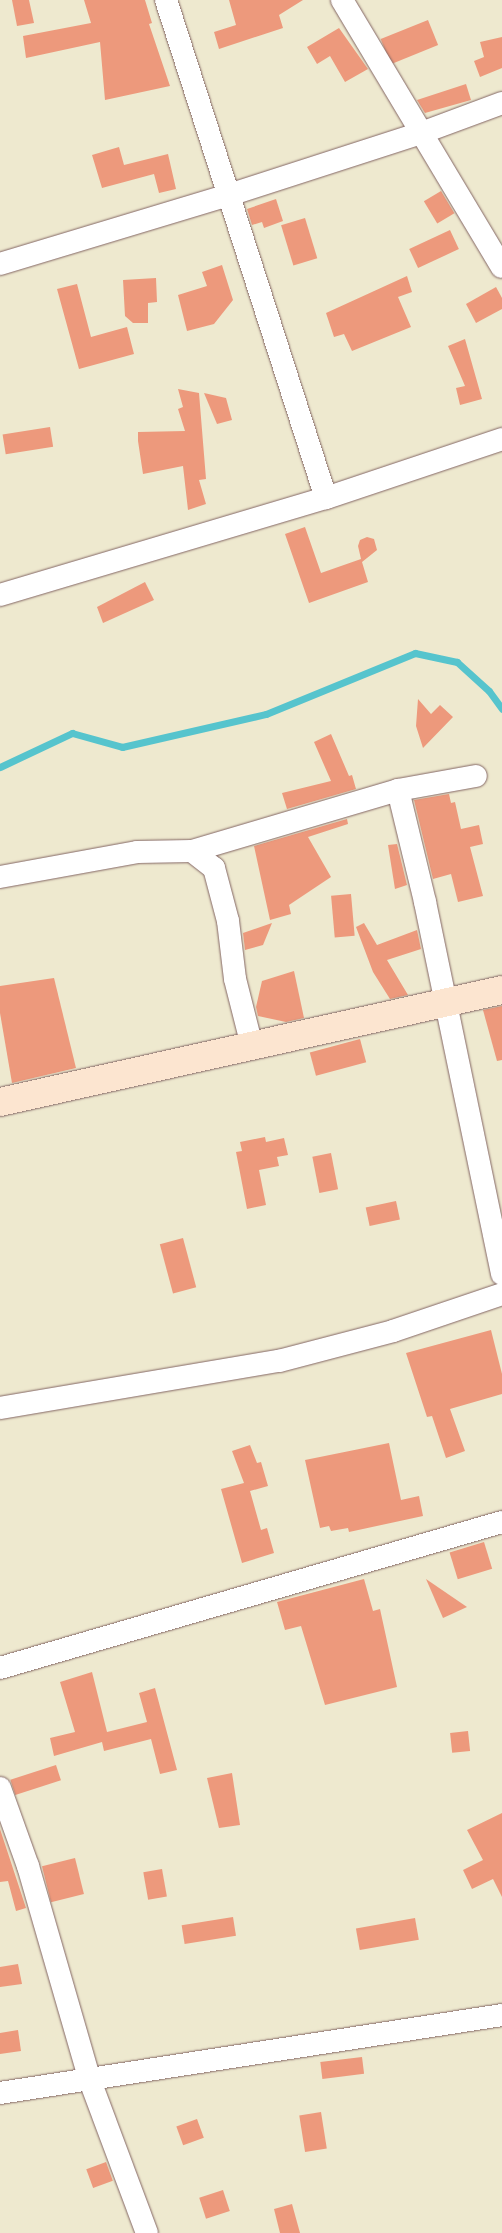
<!DOCTYPE html>
<style>
body{margin:0}
#map{position:relative;width:502px;height:2233px;overflow:hidden;background:#eee9cf;font-family:Itim,sans-serif}
div>[style]{position:absolute}
[style*='--x']{left:calc(var(--x)*1px);top:calc(var(--y)*1px);width:calc(var(--w)*1px);rotate:calc(var(--a)*1deg)}
.stream>*{height:7px;margin:-3.5px;padding:0 3.5px;transform-origin:3.5px;border-radius:3.5px;background:#56c4cd}
.building>*{inset:0;background:#ed997c;transform-origin:0 0}
.roads{filter:drop-shadow(0 0 1px #836664) drop-shadow(0 0 1px #836664)}
.street>*{height:22px;margin:-11px;padding:0 11px;transform-origin:11px;border-radius:11px;background:#fff}
.secondary>*{height:28px;margin:-14px;padding:0 14px;transform-origin:14px;border-radius:14px;background:#fce5d0}
span{translate:-50% -50%;white-space:nowrap;text-align:center;line-height:1.15;-webkit-text-stroke:4.5px #fdfcf7;paint-order:stroke}
</style>
<div id="map">
<div class="stream">
<i style="--x:0;--y:767;--w:80;--a:-25.3"></i>
<i style="--x:72;--y:733;--w:52;--a:15.6"></i>
<i style="--x:122;--y:747;--w:148;--a:-12.9"></i>
<i style="--x:266;--y:714;--w:161;--a:-22.3"></i>
<i style="--x:415;--y:653;--w:43;--a:12.1"></i>
<i style="--x:457;--y:662;--w:43;--a:42.2"></i>
<i style="--x:489;--y:691;--w:22;--a:54"></i>
</div>
<div class="building">
<i style="clip-path:polygon(12px 0,29px 0,34px 23px,17px 26px)"></i>
<i style="clip-path:polygon(84px 0,145px 0,152px 23px,149px 24px,170px 86px,105px 100px,100px 42px,26px 58px,23px 36px,91px 23px)"></i>
<i style="clip-path:polygon(229px 0,303px 0,279px 15px,283px 28px,219px 49px,214px 32px,236px 25px)"></i>
<i style="left:428px;top:20px;width:27px;height:51px;rotate:68deg"></i>
<i style="clip-path:polygon(339px 28px,368px 69px,345px 82px,330px 56px,317px 64px,307px 47px)"></i>
<i style="clip-path:polygon(502px 37px,502px 68px,480px 77px,474px 61px,484px 57px,480px 42px)"></i>
<i style="clip-path:polygon(466px 84px,471px 100px,425px 113px,417px 100px)"></i>
<i style="clip-path:polygon(119px 147px,124px 165px,168px 154px,176px 189px,159px 193px,154px 174px,102px 188px,92px 155px)"></i>
<i style="left:441px;top:191px;width:26px;height:20px;rotate:59deg"></i>
<i style="clip-path:polygon(276px 199px,283px 221px,264px 228px,262px 222px,252px 225px,247px 209px)"></i>
<i style="left:305px;top:218px;width:42px;height:25px;rotate:73deg"></i>
<i style="left:450px;top:230px;width:21px;height:45px;rotate:65deg"></i>
<i style="clip-path:polygon(222px 265px,233px 300px,214px 324px,187px 331px,178px 295px,207px 286px,202px 272px)"></i>
<i style="clip-path:polygon(407px 276px,412px 292px,398px 297px,411px 327px,352px 351px,344px 334px,334px 337px,326px 313px)"></i>
<i style="clip-path:polygon(156px 278px,157px 302px,148px 303px,148px 323px,133px 323px,125px 316px,123px 280px)"></i>
<i style="clip-path:polygon(77px 284px,91px 337px,127px 327px,134px 354px,79px 369px,57px 289px)"></i>
<i style="clip-path:polygon(496px 287px,502px 298px,502px 309px,476px 323px,466px 304px)"></i>
<i style="clip-path:polygon(465px 339px,482px 399px,460px 405px,456px 388px,465px 386px,448px 346px)"></i>
<i style="clip-path:polygon(178px 389px,199px 393px,206px 479px,199px 480px,206px 504px,188px 510px,183px 466px,143px 474px,138px 441px,138px 432px,185px 431px,178px 409px,183px 407px)"></i>
<i style="clip-path:polygon(204px 393px,226px 398px,232px 420px,217px 424px)"></i>
<i style="left:50px;top:427px;width:20px;height:48px;rotate:81deg"></i>
<i style="clip-path:polygon(305px 527px,321px 573px,361px 559px,358px 546px,360px 540px,367px 537px,374px 539px,377px 550px,362px 562px,368px 582px,309px 603px,285px 534px)"></i>
<i style="clip-path:polygon(145px 582px,154px 600px,103px 623px,97px 607px)"></i>
<i style="clip-path:polygon(418px 699px,431px 714px,440px 705px,453px 717px,423px 748px,416px 726px)"></i>
<i style="clip-path:polygon(331px 734px,349px 776px,352px 775px,356px 789px,287px 809px,282px 793px,331px 781px,314px 742px)"></i>
<i style="clip-path:polygon(449px 794px,451px 803px,455px 802px,461px 829px,479px 825px,483px 844px,470px 847px,483px 896px,458px 902px,451px 874px,433px 879px,414px 800px)"></i>
<i style="clip-path:polygon(347px 819px,348px 824px,308px 837px,331px 877px,289px 905px,291px 914px,270px 920px,254px 846px)"></i>
<i style="clip-path:polygon(397px 844px,407px 885px,395px 889px,388px 845px)"></i>
<i style="left:351px;top:894px;width:42px;height:20px;rotate:85deg"></i>
<i style="clip-path:polygon(272px 923px,263px 945px,245px 950px,243px 933px)"></i>
<i style="clip-path:polygon(364px 923px,377px 945px,417px 930px,421px 949px,387px 960px,408px 995px,390px 999px,373px 972px,356px 927px)"></i>
<i style="clip-path:polygon(294px 971px,304px 1018px,286px 1022px,258px 1016px,256px 1007px,262px 981px)"></i>
<i style="clip-path:polygon(54px 978px,76px 1068px,12px 1083px,0 1013px,0 986px)"></i>
<i style="clip-path:polygon(502px 1006px,502px 1060px,497px 1061px,483px 1010px)"></i>
<i style="left:360px;top:1039px;width:24px;height:52px;rotate:75deg"></i>
<i style="clip-path:polygon(265px 1137px,266px 1142px,284px 1138px,288px 1155px,277px 1157px,279px 1166px,259px 1170px,266px 1205px,247px 1209px,236px 1152px,242px 1151px,240px 1142px)"></i>
<i style="left:331px;top:1153px;width:37px;height:19px;rotate:79deg"></i>
<i style="left:396px;top:1201px;width:19px;height:31px;rotate:78deg"></i>
<i style="left:183px;top:1238px;width:51px;height:24px;rotate:75deg"></i>
<i style="clip-path:polygon(491px 1330px,502px 1374px,502px 1394px,450px 1409px,465px 1451px,446px 1458px,432px 1416px,427px 1417px,406px 1353px)"></i>
<i style="clip-path:polygon(389px 1443px,401px 1500px,419px 1496px,423px 1516px,349px 1532px,348px 1528px,331px 1531px,329px 1526px,320px 1528px,305px 1460px)"></i>
<i style="clip-path:polygon(250px 1445px,257px 1463px,261px 1462px,268px 1486px,250px 1491px,261px 1530px,267px 1528px,274px 1553px,242px 1563px,221px 1489px,244px 1483px,232px 1451px)"></i>
<i style="left:484px;top:1542px;width:28px;height:36px;rotate:73deg"></i>
<i style="clip-path:polygon(364px 1579px,373px 1611px,380px 1609px,397px 1687px,325px 1705px,301px 1626px,285px 1630px,277px 1602px)"></i>
<i style="clip-path:polygon(426px 1579px,467px 1607px,443px 1618px)"></i>
<i style="clip-path:polygon(92px 1672px,107px 1732px,147px 1722px,139px 1693px,155px 1688px,177px 1770px,160px 1774px,151px 1739px,104px 1751px,102px 1742px,54px 1756px,50px 1738px,75px 1732px,60px 1682px)"></i>
<i style="left:468px;top:1731px;width:20px;height:18px;rotate:84deg"></i>
<i style="left:56px;top:1765px;width:16px;height:48px;rotate:72deg"></i>
<i style="clip-path:polygon(232px 1773px,240px 1825px,219px 1828px,207px 1778px)"></i>
<i style="clip-path:polygon(502px 1813px,502px 1897px,493px 1879px,472px 1889px,463px 1870px,483px 1860px,467px 1830px)"></i>
<i style="clip-path:polygon(0 1829px,26px 1908px,16px 1911px,8px 1881px,0 1882px)"></i>
<i style="left:75px;top:1858px;width:37px;height:34px;rotate:76deg"></i>
<i style="left:162px;top:1869px;width:28px;height:19px;rotate:80deg"></i>
<i style="left:233px;top:1917px;width:19px;height:52px;rotate:81deg"></i>
<i style="left:415px;top:1918px;width:22px;height:60px;rotate:80deg"></i>
<i style="clip-path:polygon(18px 1964px,22px 1984px,0 1987px,0 1967px)"></i>
<i style="clip-path:polygon(18px 2030px,21px 2051px,0 2054px,0 2033px)"></i>
<i style="left:362px;top:2057px;width:17px;height:42px;rotate:83deg"></i>
<i style="left:321px;top:2112px;width:37px;height:22px;rotate:81deg"></i>
<i style="left:197px;top:2119px;width:20px;height:22px;rotate:70deg"></i>
<i style="left:106px;top:2162px;width:20px;height:21px;rotate:70deg"></i>
<i style="left:223px;top:2190px;width:22px;height:25px;rotate:72deg"></i>
<i style="clip-path:polygon(292px 2204px,300px 2233px,280px 2233px,274px 2209px)"></i>
</div>
<div class="roads">
<div class="street">
<i style="--x:166;--y:0;--w:523;--a:72.19"></i>
<i style="--x:342;--y:0;--w:311;--a:59.1"></i>
<i style="--x:0;--y:264;--w:239;--a:-16.8"></i>
<i style="--x:229;--y:195;--w:205;--a:-17.9"></i>
<i style="--x:424;--y:132;--w:83;--a:-20.4"></i>
<i style="--x:0;--y:595;--w:340;--a:-16.6"></i>
<i style="--x:326;--y:498;--w:186;--a:-18.5"></i>
<i style="--x:398;--y:790;--w:115;--a:76.4"></i>
<i style="--x:425;--y:902;--w:380;--a:78.3"></i>
<i style="--x:192;--y:851;--w:28;--a:38"></i>
<i style="--x:214;--y:868;--w:55;--a:75.2"></i>
<i style="--x:228;--y:921;--w:58;--a:83.1"></i>
<i style="--x:235;--y:979;--w:69;--a:75.8"></i>
<i style="--x:0;--y:877;--w:139;--a:-10.3"></i>
<i style="--x:137;--y:852;--w:55;--a:-1"></i>
<i style="--x:192;--y:851;--w:215;--a:-16.5"></i>
<i style="--x:398;--y:790;--w:79;--a:-10.2"></i>
<i style="--x:0;--y:1408;--w:283;--a:-9.6"></i>
<i style="--x:279;--y:1361;--w:118;--a:-14.7"></i>
<i style="--x:393;--y:1331;--w:115;--a:-18.7"></i>
<i style="--x:0;--y:1668;--w:523;--a:-16.22"></i>
<i style="--x:0;--y:1788;--w:83;--a:70.3"></i>
<i style="--x:28;--y:1866;--w:221;--a:73.9"></i>
<i style="--x:89;--y:2078;--w:165;--a:69.5"></i>
<i style="--x:0;--y:2093;--w:508;--a:-8.83"></i>
</div>
<div class="secondary">
<i style="--x:0;--y:1102;--w:514;--a:-12.58"></i>
</div>
</div>
</div>
